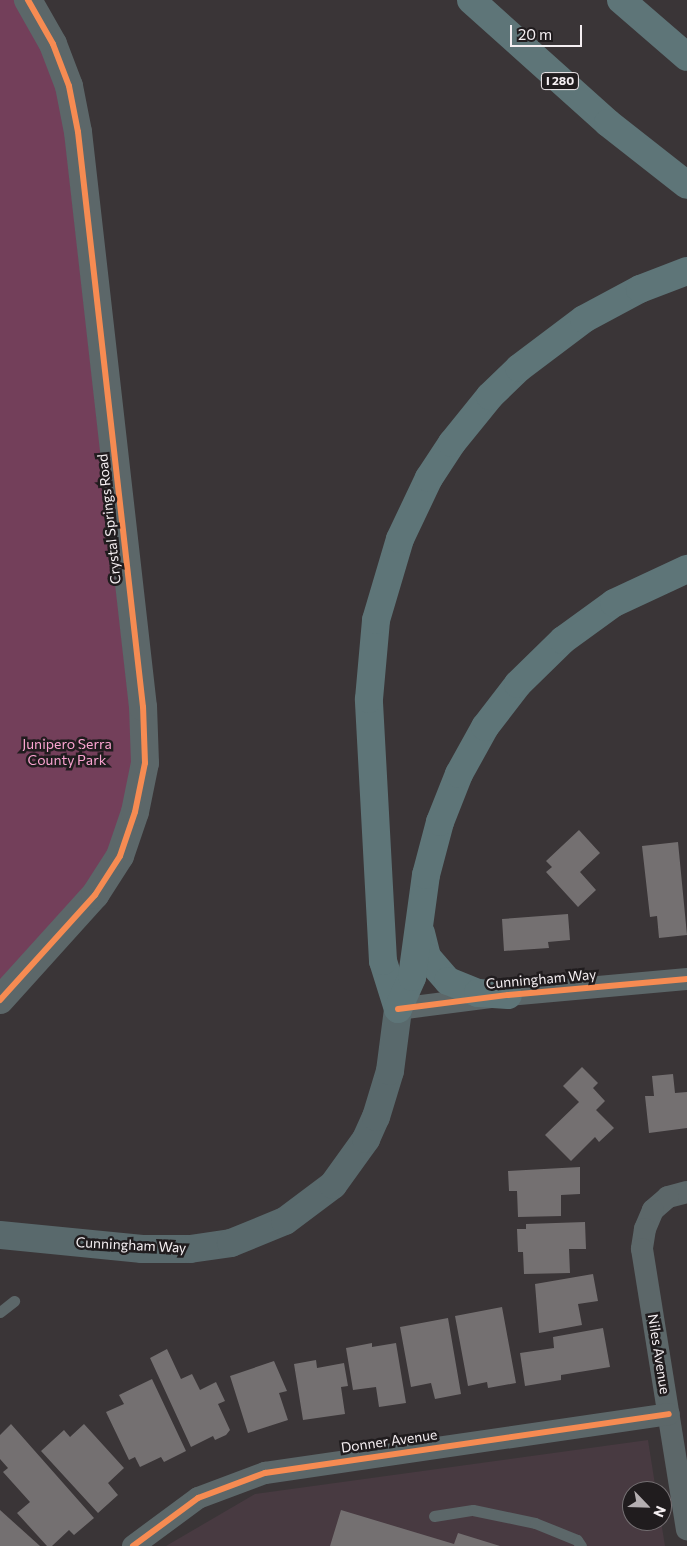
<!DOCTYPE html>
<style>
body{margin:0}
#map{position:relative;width:687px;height:1546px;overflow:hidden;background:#3a3537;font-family:Commissioner,sans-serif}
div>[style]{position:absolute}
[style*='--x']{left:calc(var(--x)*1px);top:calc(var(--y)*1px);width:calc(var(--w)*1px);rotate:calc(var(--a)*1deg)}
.built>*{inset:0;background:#483a41}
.green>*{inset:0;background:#733f5a}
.building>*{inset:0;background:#747071}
.service>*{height:11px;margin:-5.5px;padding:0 5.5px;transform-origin:5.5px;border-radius:5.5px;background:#5c6769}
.minor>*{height:22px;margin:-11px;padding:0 11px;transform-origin:11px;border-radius:11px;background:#5c6769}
.tertiary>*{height:28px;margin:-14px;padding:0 14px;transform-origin:14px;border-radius:14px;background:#5c6769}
.secondary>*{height:28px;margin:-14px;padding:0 14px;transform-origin:14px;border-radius:14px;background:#59696c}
.motorway>*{height:28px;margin:-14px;padding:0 14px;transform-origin:14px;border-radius:14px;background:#5e7578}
.cycleway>*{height:6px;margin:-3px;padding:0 3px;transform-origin:3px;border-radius:3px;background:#f68b52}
span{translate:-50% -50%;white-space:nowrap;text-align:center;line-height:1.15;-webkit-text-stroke:5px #201c1e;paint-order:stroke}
.shield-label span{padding:1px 4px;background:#201c1e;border:1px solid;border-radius:4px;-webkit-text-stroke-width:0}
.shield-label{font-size:12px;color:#f5eff2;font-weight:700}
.street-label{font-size:14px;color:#f5eff2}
.park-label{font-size:14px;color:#fba4d1}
.north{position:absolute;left:622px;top:1481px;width:50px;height:50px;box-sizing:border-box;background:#201c1e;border:1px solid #757073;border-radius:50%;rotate:114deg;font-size:14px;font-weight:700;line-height:20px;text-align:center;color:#f5eff2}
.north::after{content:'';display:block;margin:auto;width:18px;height:22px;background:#b4aeb1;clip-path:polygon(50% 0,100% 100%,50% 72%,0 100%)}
.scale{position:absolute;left:510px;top:25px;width:72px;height:22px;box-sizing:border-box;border:2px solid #f5eff2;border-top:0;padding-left:6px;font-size:15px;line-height:18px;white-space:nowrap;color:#f5eff2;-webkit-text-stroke:4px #201c1e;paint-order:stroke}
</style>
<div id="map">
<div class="built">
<i style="clip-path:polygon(648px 1440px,656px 1491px,632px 1491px,632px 1521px,661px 1521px,665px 1546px,166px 1546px,255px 1494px)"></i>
</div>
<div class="green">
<i style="clip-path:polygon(0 0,19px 0,59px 83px,135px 755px,121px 827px,92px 885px,0 981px)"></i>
</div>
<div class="building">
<i style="clip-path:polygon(579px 830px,600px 853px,580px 872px,596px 890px,578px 907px,546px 872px,552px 867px,546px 861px)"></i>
<i style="clip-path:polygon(678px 842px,687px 935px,659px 938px,657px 916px,650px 917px,642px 846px)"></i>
<i style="clip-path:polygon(568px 914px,570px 940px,548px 942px,549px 948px,504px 951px,502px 919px)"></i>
<i style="clip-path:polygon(582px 1067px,598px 1083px,593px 1088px,605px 1101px,596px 1110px,614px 1128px,599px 1142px,595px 1137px,571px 1161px,545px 1135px,579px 1102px,563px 1086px)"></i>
<i style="clip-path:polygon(673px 1074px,675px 1093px,687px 1092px,687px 1128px,649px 1133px,645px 1096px,654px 1096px,652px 1076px)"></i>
<i style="clip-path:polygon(580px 1167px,580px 1194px,561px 1195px,561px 1216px,518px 1217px,517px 1191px,509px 1191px,508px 1171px)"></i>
<i style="clip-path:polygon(585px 1222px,586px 1249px,569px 1249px,570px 1273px,524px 1274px,523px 1252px,518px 1252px,517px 1229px,526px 1229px,526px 1224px)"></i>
<i style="clip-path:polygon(593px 1274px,598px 1301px,578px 1304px,582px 1325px,539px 1333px,535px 1284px)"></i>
<i style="clip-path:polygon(502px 1307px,516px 1383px,488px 1388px,487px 1382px,468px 1386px,455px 1316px)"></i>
<i style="clip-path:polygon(448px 1318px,461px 1394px,435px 1399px,431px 1383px,411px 1387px,400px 1327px)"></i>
<i style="clip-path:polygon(603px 1328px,610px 1367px,561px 1375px,561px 1380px,525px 1386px,520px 1353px,554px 1348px,553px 1337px)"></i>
<i style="clip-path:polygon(372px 1343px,372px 1347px,396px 1343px,406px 1403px,379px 1407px,376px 1387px,353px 1390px,346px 1348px)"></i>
<i style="clip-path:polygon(167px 1349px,181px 1379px,192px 1374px,200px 1390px,216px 1382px,225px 1401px,218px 1404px,230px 1430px,226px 1435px,215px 1440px,213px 1436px,191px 1447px,150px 1358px)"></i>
<i style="clip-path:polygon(316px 1360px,317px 1368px,344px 1363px,348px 1386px,341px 1387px,345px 1414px,303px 1420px,294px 1364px)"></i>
<i style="clip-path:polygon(274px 1361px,287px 1391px,279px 1393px,288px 1420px,248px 1433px,230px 1376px)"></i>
<i style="clip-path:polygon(152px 1379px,186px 1451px,164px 1462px,161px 1457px,140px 1467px,135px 1457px,129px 1460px,106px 1412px,124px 1404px,119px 1395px)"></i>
<i style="clip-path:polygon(11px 1424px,94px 1518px,74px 1535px,69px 1530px,52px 1546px,47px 1546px,17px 1513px,30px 1502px,3px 1472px,8px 1468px,0 1459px,0 1435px)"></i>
<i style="clip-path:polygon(84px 1424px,124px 1468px,108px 1483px,118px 1495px,98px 1513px,41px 1451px,64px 1430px,70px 1437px)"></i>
<i style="clip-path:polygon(0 1510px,40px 1546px,0 1546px)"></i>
<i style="clip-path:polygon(341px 1510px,454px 1544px,458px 1533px,500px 1546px,330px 1546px)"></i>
</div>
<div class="service">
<i style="--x:0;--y:1312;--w:18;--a:-38"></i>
<i style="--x:434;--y:1516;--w:39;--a:-9"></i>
<i style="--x:473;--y:1510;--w:63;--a:11.8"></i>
<i style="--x:535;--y:1523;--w:45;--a:22"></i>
<i style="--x:577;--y:1540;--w:7;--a:56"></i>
</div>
<div class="minor">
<i style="--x:398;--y:1009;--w:111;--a:-7.3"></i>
<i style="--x:508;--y:995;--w:180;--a:-5.1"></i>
<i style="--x:687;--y:1192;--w:20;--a:165"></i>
<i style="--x:668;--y:1197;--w:20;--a:139"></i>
<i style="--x:653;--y:1210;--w:21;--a:113"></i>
<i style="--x:645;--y:1229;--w:20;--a:99"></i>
<i style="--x:642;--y:1249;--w:284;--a:80.9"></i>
<i style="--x:133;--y:1546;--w:81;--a:-36.4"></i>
<i style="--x:198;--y:1498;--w:72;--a:-20.5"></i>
<i style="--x:265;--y:1473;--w:408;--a:-8.3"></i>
</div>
<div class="tertiary">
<i style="--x:0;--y:1000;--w:142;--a:-47.9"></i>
<i style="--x:95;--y:895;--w:46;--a:-57.3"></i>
<i style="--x:120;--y:856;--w:46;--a:-71.2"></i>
<i style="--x:135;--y:812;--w:50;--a:-78.5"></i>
<i style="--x:145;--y:763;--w:56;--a:-92"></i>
<i style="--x:143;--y:707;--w:579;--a:-96.45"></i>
<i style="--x:78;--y:132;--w:47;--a:-101.1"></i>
<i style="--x:69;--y:86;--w:45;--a:-110.9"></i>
<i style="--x:53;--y:44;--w:51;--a:-119.6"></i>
</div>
<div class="secondary">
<i style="--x:0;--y:1235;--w:143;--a:5.6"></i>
<i style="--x:142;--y:1249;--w:48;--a:0"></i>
<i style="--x:190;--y:1249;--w:41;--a:-8.3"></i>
<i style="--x:231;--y:1243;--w:58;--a:-22.2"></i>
<i style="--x:285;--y:1221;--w:60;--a:-36.9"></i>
<i style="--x:333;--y:1185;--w:57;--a:-54.3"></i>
<i style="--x:366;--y:1139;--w:24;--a:-66"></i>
<i style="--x:376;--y:1117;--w:48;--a:-73.1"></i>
<i style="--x:390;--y:1071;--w:63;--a:-82.6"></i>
</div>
<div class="motorway">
<i style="--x:471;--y:0;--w:184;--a:41.9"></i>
<i style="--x:608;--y:123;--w:100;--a:38.1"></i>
<i style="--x:621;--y:0;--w:87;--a:40.8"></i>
<i style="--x:421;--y:933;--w:25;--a:76"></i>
<i style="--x:427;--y:957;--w:32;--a:49"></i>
<i style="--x:448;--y:981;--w:32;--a:22"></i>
<i style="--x:478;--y:993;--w:30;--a:4"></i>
<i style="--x:398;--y:1009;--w:50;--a:-107.4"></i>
<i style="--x:383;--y:961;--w:262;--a:-93.1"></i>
<i style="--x:369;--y:699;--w:79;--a:-84.9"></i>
<i style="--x:376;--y:620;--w:84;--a:-73.5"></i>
<i style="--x:400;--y:539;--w:68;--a:-64.6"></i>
<i style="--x:429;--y:478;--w:42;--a:-56.7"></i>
<i style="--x:452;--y:443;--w:60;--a:-51"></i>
<i style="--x:490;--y:396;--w:40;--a:-44"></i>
<i style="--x:519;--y:368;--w:81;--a:-37"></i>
<i style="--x:584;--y:319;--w:64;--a:-28.2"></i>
<i style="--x:640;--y:289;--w:50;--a:-21"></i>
<i style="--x:398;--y:1009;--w:35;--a:-66"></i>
<i style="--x:412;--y:977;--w:103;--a:-82.2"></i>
<i style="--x:426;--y:875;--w:55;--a:-75.2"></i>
<i style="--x:440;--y:822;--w:52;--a:-68.4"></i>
<i style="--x:459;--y:774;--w:54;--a:-61"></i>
<i style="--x:485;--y:727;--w:54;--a:-52.5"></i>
<i style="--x:518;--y:684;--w:63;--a:-44.4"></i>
<i style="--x:563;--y:640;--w:63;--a:-36"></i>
<i style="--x:614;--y:603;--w:81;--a:-25"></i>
</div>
<div class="cycleway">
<i style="--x:0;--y:1000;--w:142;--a:-47.9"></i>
<i style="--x:95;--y:895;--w:46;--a:-57.3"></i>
<i style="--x:120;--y:856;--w:46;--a:-71.2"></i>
<i style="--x:135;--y:812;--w:50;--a:-78.5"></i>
<i style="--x:145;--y:763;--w:56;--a:-92"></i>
<i style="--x:143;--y:707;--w:579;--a:-96.45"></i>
<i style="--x:78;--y:132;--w:47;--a:-101.1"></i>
<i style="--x:69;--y:86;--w:45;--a:-110.9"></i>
<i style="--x:53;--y:44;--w:51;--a:-119.6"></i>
<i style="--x:398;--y:1009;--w:111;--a:-7.3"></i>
<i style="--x:508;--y:995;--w:180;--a:-5.1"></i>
<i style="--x:133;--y:1546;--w:81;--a:-36.4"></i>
<i style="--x:198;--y:1498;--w:72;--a:-20.5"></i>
<i style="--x:265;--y:1473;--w:408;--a:-8.3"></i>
</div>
<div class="shield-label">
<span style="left:560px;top:81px">I 280</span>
</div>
<div class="street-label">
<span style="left:109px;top:519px;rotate:-96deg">Crystal Springs Road</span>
<span style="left:541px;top:979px;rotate:-5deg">Cunningham Way</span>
<span style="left:131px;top:1245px;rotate:3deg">Cunningham Way</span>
<span style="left:659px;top:1354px;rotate:81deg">Niles Avenue</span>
<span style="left:389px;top:1441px;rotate:-8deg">Donner Avenue</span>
</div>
<div class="park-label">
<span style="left:67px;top:752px">Junipero Serra<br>County Park</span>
</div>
<div class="north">N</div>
<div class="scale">20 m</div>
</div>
